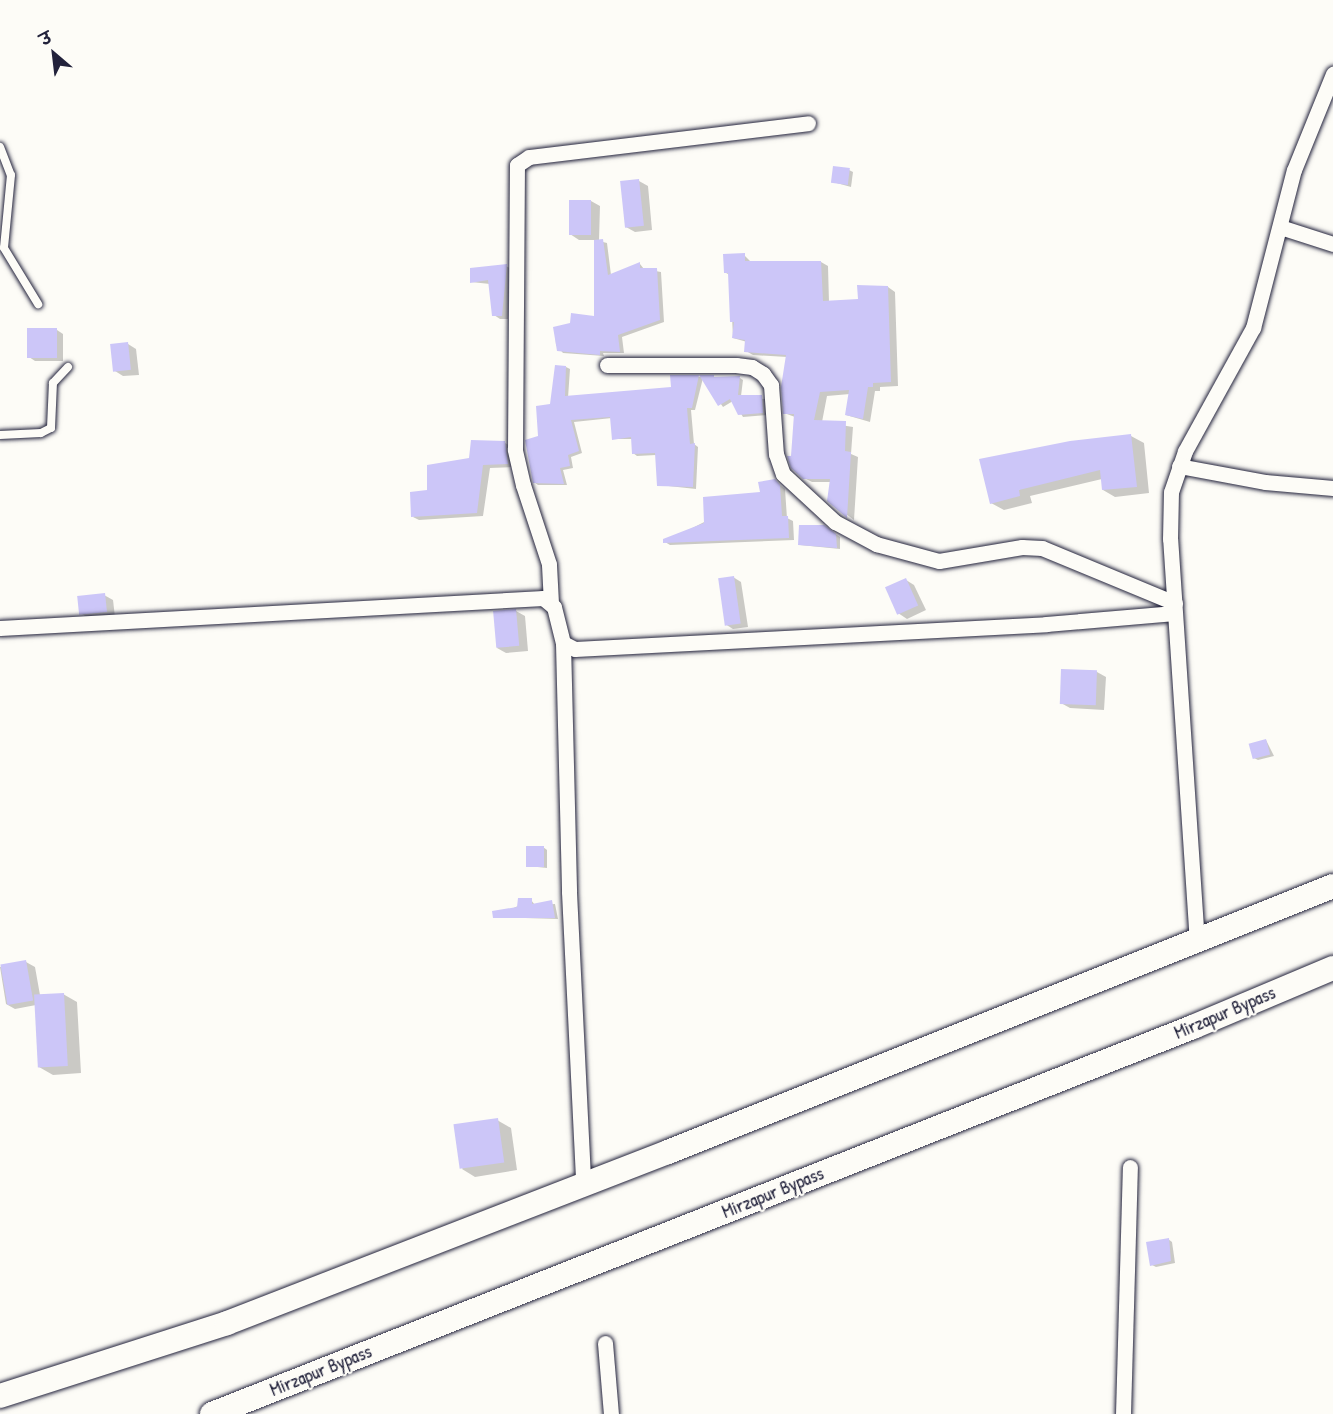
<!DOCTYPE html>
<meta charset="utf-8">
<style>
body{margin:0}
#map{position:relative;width:1333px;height:1414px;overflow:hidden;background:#fdfcf7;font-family:"Patrick Hand","Playpen Sans Deva",sans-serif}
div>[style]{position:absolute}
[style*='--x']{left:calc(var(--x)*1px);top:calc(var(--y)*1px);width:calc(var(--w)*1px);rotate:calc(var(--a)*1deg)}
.shadow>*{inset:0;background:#0003}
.building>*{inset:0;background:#ccc6f8;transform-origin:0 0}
.roads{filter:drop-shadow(0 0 2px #22223b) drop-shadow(0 0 2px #22223b)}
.service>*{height:8px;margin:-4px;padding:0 4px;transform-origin:4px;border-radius:4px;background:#fdfcf7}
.minor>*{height:15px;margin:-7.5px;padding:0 7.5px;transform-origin:7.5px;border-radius:7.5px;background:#fdfcf7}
.trunk>*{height:24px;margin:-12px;padding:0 12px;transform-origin:12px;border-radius:12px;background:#fdfcf7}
span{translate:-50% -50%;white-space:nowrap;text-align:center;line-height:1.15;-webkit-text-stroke:4.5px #fdfcf7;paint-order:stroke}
.street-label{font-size:18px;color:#22223b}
.north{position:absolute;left:24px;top:24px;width:60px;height:60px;-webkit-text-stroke:4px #fdfcf7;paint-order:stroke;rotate:332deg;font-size:16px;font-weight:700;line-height:24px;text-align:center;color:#22223b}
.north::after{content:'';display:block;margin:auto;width:21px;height:27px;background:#22223b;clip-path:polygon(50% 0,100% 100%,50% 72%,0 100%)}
</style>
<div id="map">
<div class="shadow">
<i style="clip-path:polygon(849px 170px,853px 172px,851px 187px,833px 182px)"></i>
<i style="clip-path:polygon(639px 181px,648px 186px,652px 230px,635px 232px,626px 227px)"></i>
<i style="clip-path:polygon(591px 201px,600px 206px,599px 241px,607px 243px,611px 275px,640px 264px,644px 269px,661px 272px,664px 322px,622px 337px,624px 353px,603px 353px,604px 356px,563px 353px,556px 345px,555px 329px,596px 317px,596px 240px,579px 240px,570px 234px)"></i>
<i style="clip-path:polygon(744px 255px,752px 263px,821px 262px,828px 266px,829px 302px,860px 300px,888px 287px,895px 292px,898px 386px,880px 387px,880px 391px,875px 391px,870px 422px,846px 415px,850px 394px,827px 396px,822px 422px,853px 427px,851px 454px,858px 457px,854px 520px,829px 501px,831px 482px,812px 482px,804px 478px,792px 458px,795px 417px,784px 413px,787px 357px,753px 355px,746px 351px,747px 342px,733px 338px,730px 275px,726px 273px)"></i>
<i style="clip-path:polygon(506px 266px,513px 270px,512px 281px,509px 282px,508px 319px,500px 319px,494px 315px,490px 284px,471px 282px)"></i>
<i style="clip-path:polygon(57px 330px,63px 334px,63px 361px,35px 361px,29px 357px)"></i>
<i style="clip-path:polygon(128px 344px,136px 349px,139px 375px,123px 376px,115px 371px)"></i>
<i style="clip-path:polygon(566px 367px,570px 369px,568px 398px,673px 388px,672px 376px,740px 378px,743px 380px,741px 396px,765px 399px,767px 415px,743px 417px,733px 401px,723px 407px,703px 378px,695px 410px,691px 410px,694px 444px,698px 447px,696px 489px,659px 485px,656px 455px,637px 456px,633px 453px,632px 439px,613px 439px,612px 418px,574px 422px,582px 453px,571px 457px,573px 468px,563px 470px,567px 485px,538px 485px,534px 482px,539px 437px)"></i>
<i style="clip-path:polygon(1131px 436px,1144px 443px,1149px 493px,1115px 497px,1103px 490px,1102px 479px,1030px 496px,1032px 503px,1004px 510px,991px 503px)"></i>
<i style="clip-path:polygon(505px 443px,512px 447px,514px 467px,490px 468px,483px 516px,419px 520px,413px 517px,471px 459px)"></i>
<i style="clip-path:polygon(775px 481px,785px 489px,787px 518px,793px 521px,794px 540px,670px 545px,665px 542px,761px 493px)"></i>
<i style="clip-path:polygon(828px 529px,840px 537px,840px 549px,800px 545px)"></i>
<i style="clip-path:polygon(733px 577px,741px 582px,748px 627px,733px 629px,725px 624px)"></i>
<i style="clip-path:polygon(906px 580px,914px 585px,926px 610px,907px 619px,898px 613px,887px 588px)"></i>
<i style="clip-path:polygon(104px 595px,113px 600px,115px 617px,89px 618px,80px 613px)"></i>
<i style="clip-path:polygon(516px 611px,525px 616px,528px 651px,506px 653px,497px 648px)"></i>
<i style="clip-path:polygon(1063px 670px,1097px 672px,1106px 677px,1104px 710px,1070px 708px,1061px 703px)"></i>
<i style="clip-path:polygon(1266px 740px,1274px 756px,1258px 760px,1254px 758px)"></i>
<i style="clip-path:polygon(543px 847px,547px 850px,547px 868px,528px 866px)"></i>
<i style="clip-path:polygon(531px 900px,535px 905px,555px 904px,558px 919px,494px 917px)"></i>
<i style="clip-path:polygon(26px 962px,35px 967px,40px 995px,63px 994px,77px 1002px,81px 1073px,53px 1075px,39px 1067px,36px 1005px,15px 1009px,6px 1004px,0 967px)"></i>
<i style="clip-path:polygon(497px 1120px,511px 1128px,517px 1170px,475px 1177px,462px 1169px)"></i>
<i style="clip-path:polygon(1168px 1239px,1172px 1242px,1175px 1263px,1156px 1267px,1152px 1265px)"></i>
</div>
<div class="building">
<i style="left:833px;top:166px;width:17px;height:17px;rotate:7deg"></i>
<i style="left:639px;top:179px;width:47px;height:19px;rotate:84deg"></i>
<i style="left:569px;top:200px;width:22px;height:35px"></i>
<i style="clip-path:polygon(603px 239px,608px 275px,640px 262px,640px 268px,657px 268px,660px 320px,618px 335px,620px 352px,600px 351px,600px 355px,557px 351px,553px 327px,570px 323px,571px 313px,594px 316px,594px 240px)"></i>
<i style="clip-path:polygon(745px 253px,745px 261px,821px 261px,823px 301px,858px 299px,857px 285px,888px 286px,891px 382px,873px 383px,873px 387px,868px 387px,863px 419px,845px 415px,849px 390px,820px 392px,814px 420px,846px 421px,845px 451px,851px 452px,847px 518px,827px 501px,830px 479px,803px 479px,791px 468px,787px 456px,791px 456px,794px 414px,783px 414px,781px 387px,786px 355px,744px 352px,745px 340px,732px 338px,734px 322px,730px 322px,728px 273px,724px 273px,723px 254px)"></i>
<i style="clip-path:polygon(507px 264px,502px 316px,492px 316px,488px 280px,470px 283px,470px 268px)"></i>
<i style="left:27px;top:328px;width:30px;height:30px"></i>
<i style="left:128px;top:342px;width:28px;height:18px;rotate:84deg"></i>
<i style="clip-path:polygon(555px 365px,566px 366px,565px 396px,671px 387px,670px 375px,714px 375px,714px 377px,740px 376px,738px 395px,762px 395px,763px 413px,738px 415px,730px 399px,718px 406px,699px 375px,692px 408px,687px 408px,690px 444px,695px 443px,693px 487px,657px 486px,655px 453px,632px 454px,631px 437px,612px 440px,610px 417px,571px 420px,579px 451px,568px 455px,570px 466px,560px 468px,564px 484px,533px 483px,525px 440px,538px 436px,536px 406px,550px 404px)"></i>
<i style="clip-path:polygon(1131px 434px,1137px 487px,1102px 490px,1100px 470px,1019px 490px,1020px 496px,990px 504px,979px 459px,1070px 441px)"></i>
<i style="clip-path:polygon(471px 440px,505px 441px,508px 464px,483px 465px,477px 513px,411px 517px,410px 492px,427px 490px,427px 465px,469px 458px)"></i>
<i style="clip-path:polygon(775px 479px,780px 485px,782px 516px,788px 516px,789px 538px,663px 543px,663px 539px,704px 523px,703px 497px,760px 492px,758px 482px)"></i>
<i style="clip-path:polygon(799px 525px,824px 525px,836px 534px,837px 548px,798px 545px)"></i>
<i style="left:734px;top:576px;width:48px;height:16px;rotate:82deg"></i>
<i style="left:906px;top:578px;width:30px;height:23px;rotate:66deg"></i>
<i style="left:105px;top:593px;width:19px;height:28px;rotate:84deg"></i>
<i style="left:516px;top:609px;width:37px;height:23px;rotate:85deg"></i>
<i style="left:1061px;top:669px;width:36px;height:35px;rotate:2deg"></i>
<i style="left:1266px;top:739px;width:16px;height:18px;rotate:75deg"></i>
<i style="left:526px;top:846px;width:18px;height:21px"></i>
<i style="clip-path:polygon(518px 898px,532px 898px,532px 904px,552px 900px,555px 918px,493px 918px,492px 911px,517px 907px)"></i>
<i style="left:26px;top:960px;width:41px;height:26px;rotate:80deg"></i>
<i style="left:64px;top:993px;width:73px;height:30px;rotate:87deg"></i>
<i style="left:498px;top:1118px;width:45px;height:45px;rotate:82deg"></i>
<i style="clip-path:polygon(1169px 1238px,1171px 1261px,1150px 1266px,1146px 1242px)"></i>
</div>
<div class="roads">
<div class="service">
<i style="--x:0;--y:147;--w:30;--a:69"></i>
<i style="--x:11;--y:175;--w:73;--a:95.5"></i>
<i style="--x:4;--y:248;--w:66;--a:58.7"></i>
<i style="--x:0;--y:435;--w:41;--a:-2.8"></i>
<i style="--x:41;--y:433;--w:11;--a:-27"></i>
<i style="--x:51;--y:428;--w:45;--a:-87.5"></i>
<i style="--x:53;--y:383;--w:22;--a:-47"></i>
</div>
<div class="minor">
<i style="--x:1280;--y:227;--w:56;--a:17.8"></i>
<i style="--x:607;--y:365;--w:129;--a:0"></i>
<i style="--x:736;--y:365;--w:16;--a:7"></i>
<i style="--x:752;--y:367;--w:13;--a:32"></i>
<i style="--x:763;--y:374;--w:14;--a:54"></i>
<i style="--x:771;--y:385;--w:69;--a:85.9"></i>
<i style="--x:776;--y:454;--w:21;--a:71"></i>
<i style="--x:783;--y:474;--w:71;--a:42.7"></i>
<i style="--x:835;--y:522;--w:47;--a:28.2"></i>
<i style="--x:876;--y:544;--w:65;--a:15.1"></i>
<i style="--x:939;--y:561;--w:84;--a:-9.6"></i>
<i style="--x:1022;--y:547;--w:20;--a:3"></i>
<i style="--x:1042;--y:548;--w:144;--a:22.5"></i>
<i style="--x:1179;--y:466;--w:87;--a:10.5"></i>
<i style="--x:1265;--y:482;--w:68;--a:5"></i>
<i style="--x:551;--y:603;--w:39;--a:-93"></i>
<i style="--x:549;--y:564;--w:83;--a:-108.2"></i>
<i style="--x:523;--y:485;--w:37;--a:-103"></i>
<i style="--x:515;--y:449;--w:284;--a:-89.6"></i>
<i style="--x:517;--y:165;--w:14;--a:-34"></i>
<i style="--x:529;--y:157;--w:281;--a:-6.9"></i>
<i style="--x:0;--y:628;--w:544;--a:-3.16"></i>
<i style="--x:543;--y:598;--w:14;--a:39"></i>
<i style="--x:554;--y:607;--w:37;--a:76"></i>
<i style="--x:563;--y:643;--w:13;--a:27"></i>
<i style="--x:575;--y:649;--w:472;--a:-3"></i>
<i style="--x:1046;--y:624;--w:129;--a:-4.9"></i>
<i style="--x:563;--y:643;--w:249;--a:88.6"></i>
<i style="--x:569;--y:892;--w:283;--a:87.2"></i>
<i style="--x:1197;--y:943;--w:405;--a:-93.8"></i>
<i style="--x:1170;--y:539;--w:47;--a:-88.8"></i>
<i style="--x:1171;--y:492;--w:43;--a:-71.1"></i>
<i style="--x:1185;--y:451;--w:141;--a:-61.1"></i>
<i style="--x:1253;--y:328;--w:163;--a:-75.5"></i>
<i style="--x:1294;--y:170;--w:104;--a:-67.9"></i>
<i style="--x:605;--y:1343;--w:71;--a:85.2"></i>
<i style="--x:1123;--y:1414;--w:247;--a:-88.4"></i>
</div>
<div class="trunk">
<i style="--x:0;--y:1396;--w:238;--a:-17.8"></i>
<i style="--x:227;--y:1323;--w:473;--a:-21.2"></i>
<i style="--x:668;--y:1152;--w:716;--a:-21.8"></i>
<i style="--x:212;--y:1414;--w:1055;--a:-21.53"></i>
<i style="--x:1193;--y:1027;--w:152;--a:-22.9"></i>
</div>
</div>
<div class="street-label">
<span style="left:1225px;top:1013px;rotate:-23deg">Mirzapur Bypass</span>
<span style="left:773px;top:1193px;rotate:-22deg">Mirzapur Bypass</span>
<span style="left:321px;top:1371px;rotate:-22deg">Mirzapur Bypass</span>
</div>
<div class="north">उ</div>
</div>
